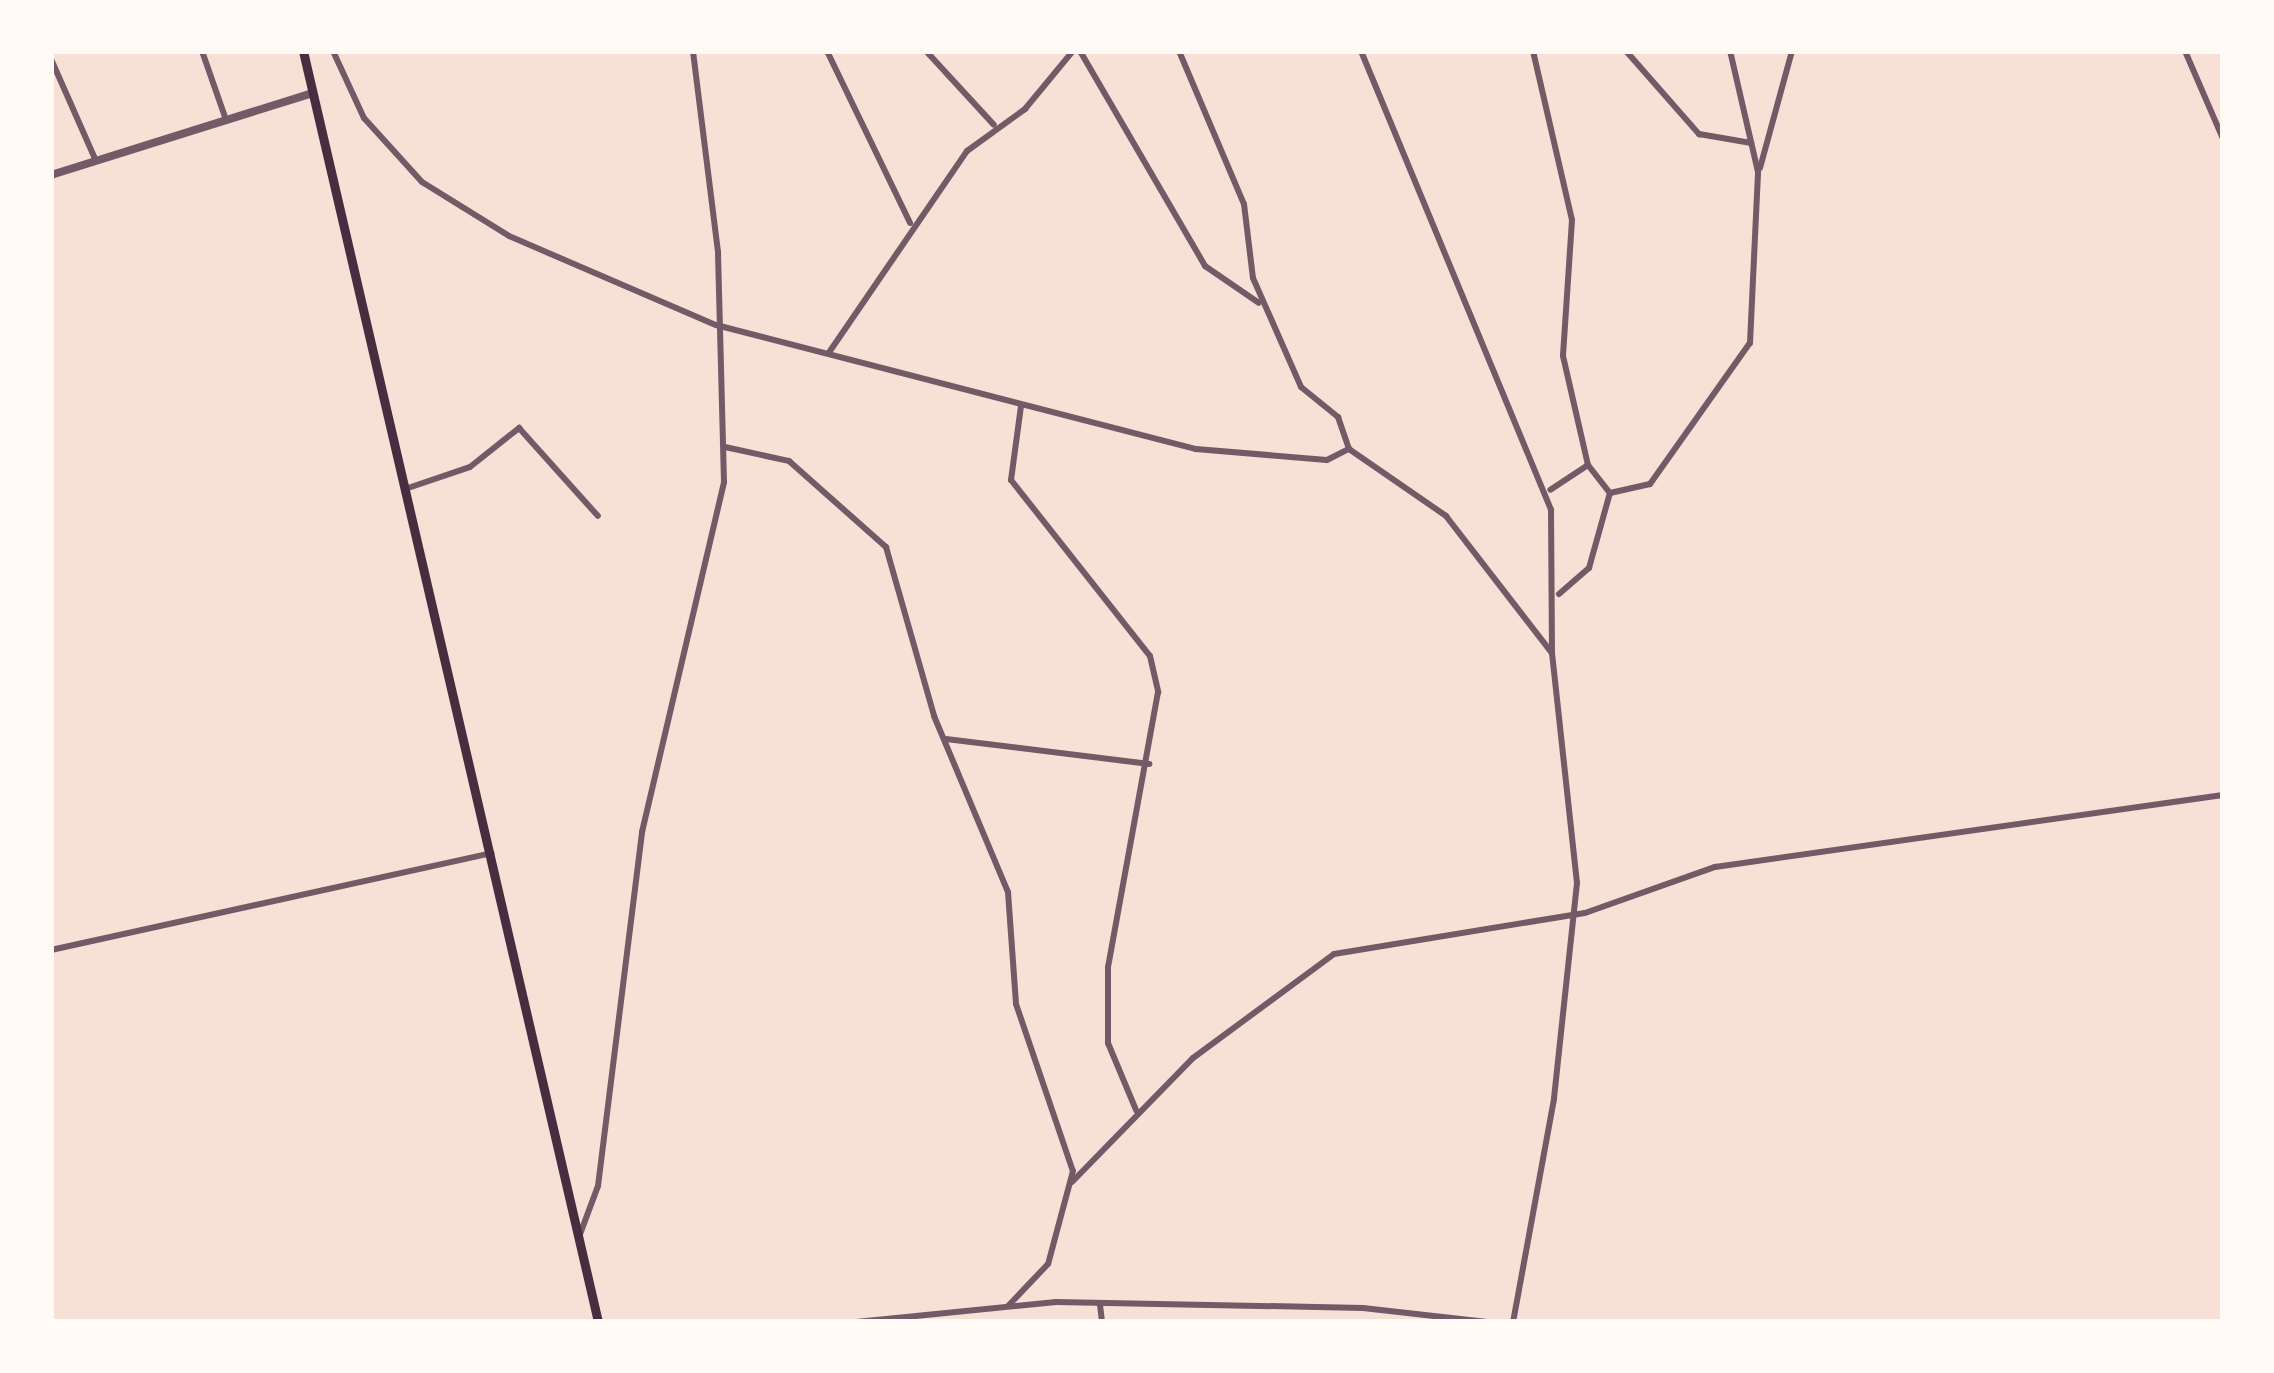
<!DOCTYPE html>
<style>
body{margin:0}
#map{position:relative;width:2274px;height:1373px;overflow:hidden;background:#f7e1d7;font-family:"Public Sans",sans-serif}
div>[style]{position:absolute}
.minor>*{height:6px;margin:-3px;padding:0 3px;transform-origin:3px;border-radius:3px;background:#755966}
.tertiary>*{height:8px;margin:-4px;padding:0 4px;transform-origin:4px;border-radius:4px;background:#755966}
.secondary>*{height:9px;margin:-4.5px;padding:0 4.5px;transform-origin:4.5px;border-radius:4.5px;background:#4a2c40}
span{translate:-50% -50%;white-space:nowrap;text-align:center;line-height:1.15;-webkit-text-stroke:10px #fffaf5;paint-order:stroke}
.frame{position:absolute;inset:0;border:54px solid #fffaf5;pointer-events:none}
</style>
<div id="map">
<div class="minor">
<div style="left:202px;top:51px;width:70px;rotate:70.8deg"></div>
<div style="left:333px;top:51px;width:74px;rotate:65.2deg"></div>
<div style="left:364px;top:118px;width:86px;rotate:47.8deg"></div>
<div style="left:422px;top:182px;width:102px;rotate:31.8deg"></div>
<div style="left:509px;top:236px;width:225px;rotate:23.3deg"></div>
<div style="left:716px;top:325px;width:496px;rotate:14.5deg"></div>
<div style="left:1196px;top:449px;width:131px;rotate:4.8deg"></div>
<div style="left:1327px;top:460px;width:25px;rotate:-27deg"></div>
<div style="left:827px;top:51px;width:191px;rotate:64.2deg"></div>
<div style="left:926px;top:51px;width:100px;rotate:47.4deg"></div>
<div style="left:1080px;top:51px;width:249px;rotate:59.8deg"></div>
<div style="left:1205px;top:266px;width:65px;rotate:34.4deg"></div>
<div style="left:1179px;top:51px;width:166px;rotate:67deg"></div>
<div style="left:1244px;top:204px;width:75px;rotate:83.1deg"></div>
<div style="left:1253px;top:278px;width:119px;rotate:66.2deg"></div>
<div style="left:1301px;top:387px;width:48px;rotate:39deg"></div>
<div style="left:1338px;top:417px;width:34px;rotate:71deg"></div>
<div style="left:1349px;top:449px;width:118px;rotate:34.6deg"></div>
<div style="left:1446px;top:516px;width:173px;rotate:52.3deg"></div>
<div style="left:1361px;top:51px;width:497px;rotate:67.5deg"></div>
<div style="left:1551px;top:510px;width:143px;rotate:89.6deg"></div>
<div style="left:1552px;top:653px;width:231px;rotate:83.8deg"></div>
<div style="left:1577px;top:883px;width:217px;rotate:96.1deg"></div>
<div style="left:1554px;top:1099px;width:227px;rotate:100.4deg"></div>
<div style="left:1533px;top:51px;width:173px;rotate:77deg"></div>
<div style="left:1572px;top:220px;width:136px;rotate:93.8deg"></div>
<div style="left:1563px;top:356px;width:112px;rotate:77.1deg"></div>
<div style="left:1588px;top:465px;width:45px;rotate:146.7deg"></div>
<div style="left:1626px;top:51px;width:111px;rotate:48.7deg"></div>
<div style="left:1699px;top:134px;width:53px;rotate:9.8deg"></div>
<div style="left:2185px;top:51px;width:96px;rotate:66.6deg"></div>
<div style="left:51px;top:59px;width:111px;rotate:66.2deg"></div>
<div style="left:1760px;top:168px;width:121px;rotate:-74.7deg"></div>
<div style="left:830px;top:351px;width:242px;rotate:-55.6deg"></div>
<div style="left:967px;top:151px;width:72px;rotate:-35.9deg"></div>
<div style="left:1025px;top:109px;width:75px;rotate:-50.4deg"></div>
<div style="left:1021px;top:406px;width:75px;rotate:97.7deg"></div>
<div style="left:1011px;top:480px;width:224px;rotate:51.7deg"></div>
<div style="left:1150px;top:656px;width:37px;rotate:77deg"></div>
<div style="left:1158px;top:692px;width:280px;rotate:100.3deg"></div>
<div style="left:1108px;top:968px;width:75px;rotate:90deg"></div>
<div style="left:1108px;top:1043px;width:73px;rotate:67.3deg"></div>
<div style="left:725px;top:447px;width:66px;rotate:12.3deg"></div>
<div style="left:789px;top:461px;width:130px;rotate:41.6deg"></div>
<div style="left:886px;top:547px;width:176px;rotate:74.1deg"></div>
<div style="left:934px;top:716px;width:191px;rotate:67.2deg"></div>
<div style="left:1008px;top:892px;width:112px;rotate:85.9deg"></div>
<div style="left:1016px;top:1004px;width:176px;rotate:71.2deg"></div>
<div style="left:1073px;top:1171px;width:96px;rotate:105deg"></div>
<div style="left:1048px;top:1264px;width:57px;rotate:133.6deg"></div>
<div style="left:1588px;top:465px;width:36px;rotate:52deg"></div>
<div style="left:408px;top:488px;width:65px;rotate:-18.7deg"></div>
<div style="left:470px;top:467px;width:63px;rotate:-38.5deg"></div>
<div style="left:519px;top:428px;width:118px;rotate:48.1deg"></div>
<div style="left:1559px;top:594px;width:40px;rotate:-41deg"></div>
<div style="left:1589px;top:568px;width:78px;rotate:-74.4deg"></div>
<div style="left:1610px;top:493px;width:41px;rotate:-12.7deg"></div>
<div style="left:1650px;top:484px;width:173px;rotate:-54.7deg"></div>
<div style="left:1750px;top:343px;width:171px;rotate:-87.3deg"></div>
<div style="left:1758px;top:172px;width:124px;rotate:-103deg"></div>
<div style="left:946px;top:739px;width:205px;rotate:7deg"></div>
<div style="left:51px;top:950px;width:451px;rotate:-12.4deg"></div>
<div style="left:1072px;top:1182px;width:173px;rotate:-45.7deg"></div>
<div style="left:1193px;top:1058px;width:175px;rotate:-36.4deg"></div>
<div style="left:1334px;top:954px;width:254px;rotate:-9.3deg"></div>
<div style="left:1585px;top:913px;width:138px;rotate:-19.5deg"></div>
<div style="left:1715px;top:867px;width:513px;rotate:-8.07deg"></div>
<div style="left:579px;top:1237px;width:54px;rotate:-69.6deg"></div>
<div style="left:598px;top:1186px;width:357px;rotate:-82.9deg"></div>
<div style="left:642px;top:832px;width:359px;rotate:-76.8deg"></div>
<div style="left:724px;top:482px;width:230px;rotate:-91.5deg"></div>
<div style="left:718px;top:252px;width:203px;rotate:-97.1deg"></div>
<div style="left:1100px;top:1305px;width:17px;rotate:83deg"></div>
<div style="left:856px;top:1322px;width:201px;rotate:-5.7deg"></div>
<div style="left:1056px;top:1302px;width:307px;rotate:1.1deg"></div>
<div style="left:1363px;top:1308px;width:125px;rotate:6.4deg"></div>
</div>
<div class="tertiary">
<div style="left:51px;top:175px;width:274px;rotate:-17.4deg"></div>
</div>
<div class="secondary">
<div style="left:303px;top:51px;width:1305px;rotate:76.93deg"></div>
</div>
<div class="frame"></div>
</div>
